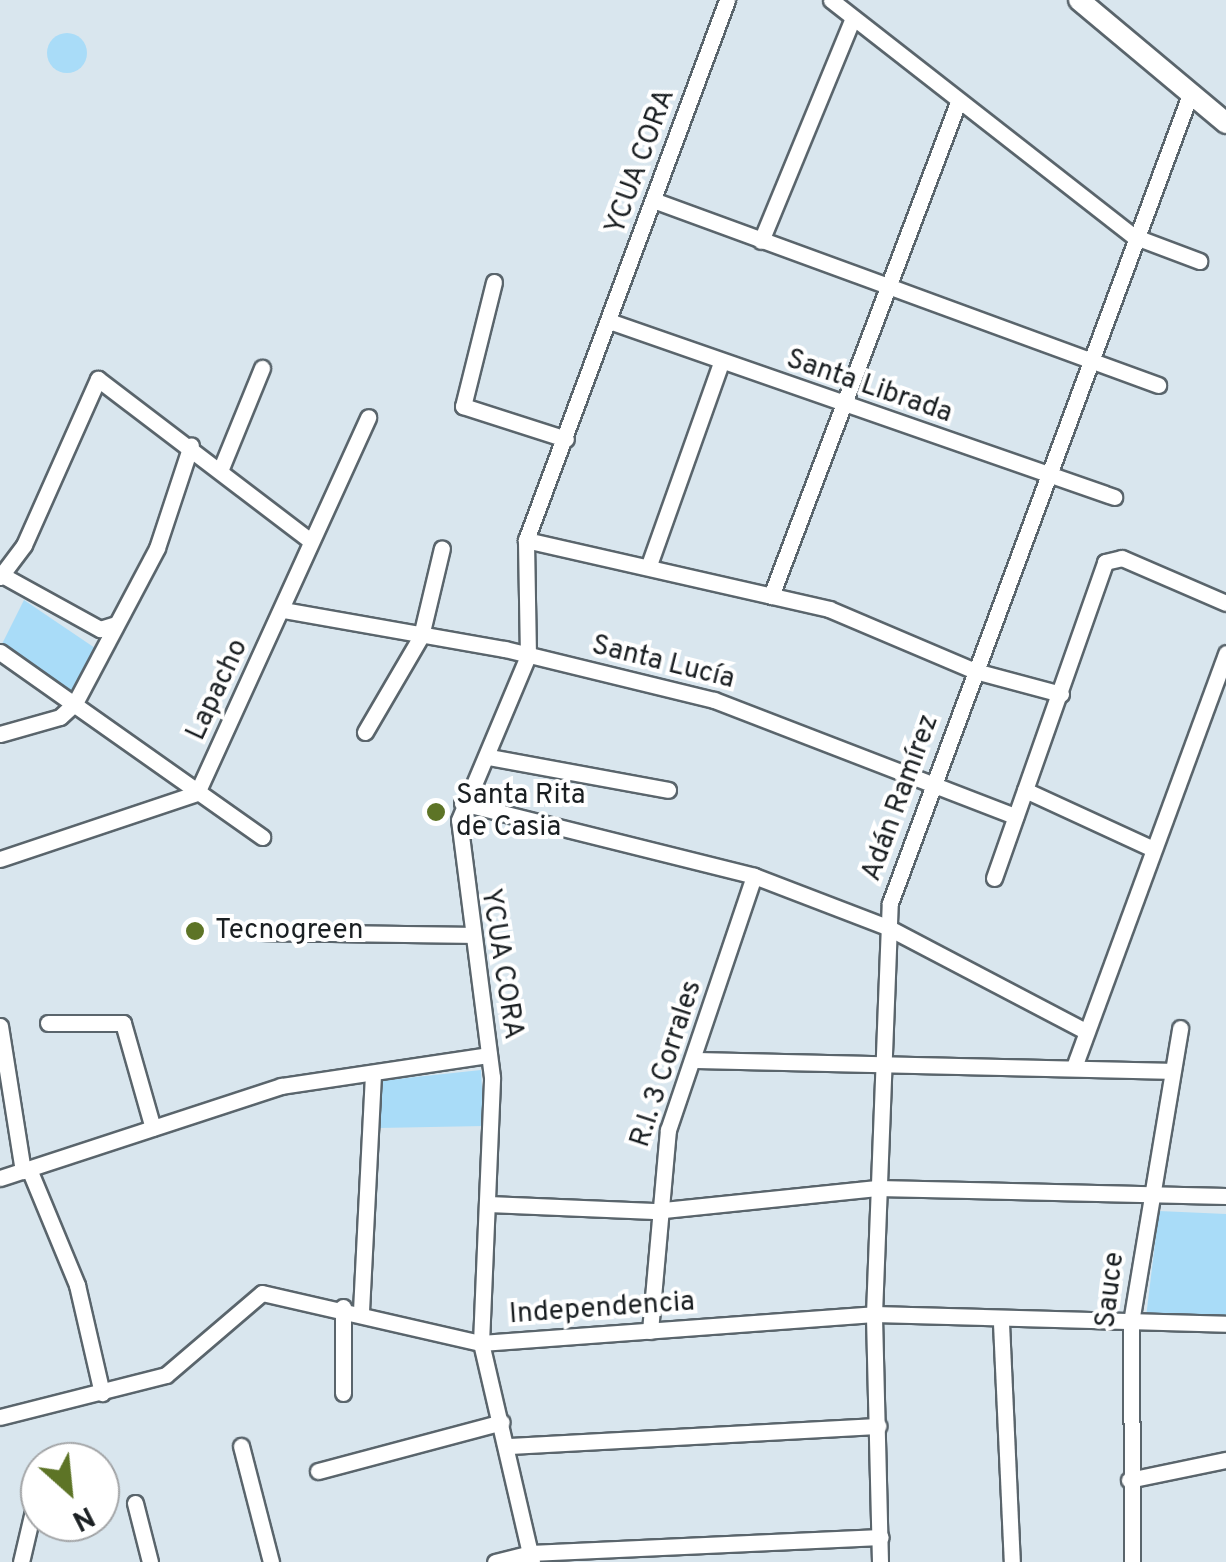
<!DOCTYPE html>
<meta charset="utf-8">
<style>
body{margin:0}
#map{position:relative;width:1226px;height:1562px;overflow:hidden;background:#d9e6ee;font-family:Overpass,sans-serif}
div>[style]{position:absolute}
.green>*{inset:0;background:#a9dcf8}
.round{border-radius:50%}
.roads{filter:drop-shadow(2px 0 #5a656c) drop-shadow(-2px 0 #5a656c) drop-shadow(0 2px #5a656c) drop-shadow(0 -2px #5a656c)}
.minor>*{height:15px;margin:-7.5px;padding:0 7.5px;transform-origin:7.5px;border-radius:7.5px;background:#fff}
.major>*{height:20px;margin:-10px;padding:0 10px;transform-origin:10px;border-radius:10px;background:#fff}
.dots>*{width:28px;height:28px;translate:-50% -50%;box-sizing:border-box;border:5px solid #fff;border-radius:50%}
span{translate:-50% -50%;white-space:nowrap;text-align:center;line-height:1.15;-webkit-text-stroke:8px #fff;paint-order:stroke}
.street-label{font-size:28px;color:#1a1f22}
.poi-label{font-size:28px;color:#1a1f22}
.left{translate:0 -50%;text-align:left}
.north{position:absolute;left:20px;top:1442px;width:100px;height:100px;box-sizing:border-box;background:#fff;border:2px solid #a3a5a7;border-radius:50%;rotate:153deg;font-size:28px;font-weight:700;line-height:40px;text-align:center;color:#1a1f22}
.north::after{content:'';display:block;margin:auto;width:35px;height:45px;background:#5d7426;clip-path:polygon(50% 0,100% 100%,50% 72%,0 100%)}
</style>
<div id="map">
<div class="green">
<div class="round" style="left:47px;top:33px;width:40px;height:40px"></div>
<div style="clip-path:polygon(24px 600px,95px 648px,72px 694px,0 648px)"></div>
<div style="clip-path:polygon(481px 1070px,484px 1126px,378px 1128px,378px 1081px)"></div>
<div style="clip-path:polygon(1159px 1211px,1226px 1214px,1226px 1317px,1146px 1317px)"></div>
</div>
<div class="roads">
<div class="minor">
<div style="left:831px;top:0;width:383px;rotate:38deg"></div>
<div style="left:1133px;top:236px;width:71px;rotate:20.7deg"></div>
<div style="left:653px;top:200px;width:538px;rotate:20.12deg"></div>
<div style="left:761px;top:241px;width:241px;rotate:-67.6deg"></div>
<div style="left:494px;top:282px;width:128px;rotate:104deg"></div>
<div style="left:463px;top:406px;width:108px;rotate:17.8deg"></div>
<div style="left:609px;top:321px;width:535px;rotate:19.21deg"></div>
<div style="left:222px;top:466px;width:106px;rotate:-67.8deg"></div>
<div style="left:526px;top:540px;width:311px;rotate:12.8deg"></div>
<div style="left:829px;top:609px;width:159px;rotate:23deg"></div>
<div style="left:975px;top:671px;width:89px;rotate:15deg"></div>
<div style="left:649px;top:565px;width:214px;rotate:-70.4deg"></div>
<div style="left:2px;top:575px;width:112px;rotate:28.9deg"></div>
<div style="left:100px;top:629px;width:17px;rotate:-17deg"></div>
<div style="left:0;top:577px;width:40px;rotate:-53deg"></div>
<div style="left:24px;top:545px;width:182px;rotate:-66deg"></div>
<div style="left:98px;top:379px;width:265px;rotate:37.3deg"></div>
<div style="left:771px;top:596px;width:525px;rotate:-69.25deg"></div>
<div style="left:283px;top:610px;width:225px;rotate:10deg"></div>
<div style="left:505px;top:649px;width:215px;rotate:13.7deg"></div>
<div style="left:714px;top:700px;width:323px;rotate:21.1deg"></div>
<div style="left:0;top:652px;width:321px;rotate:35.2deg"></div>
<div style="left:365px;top:732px;width:111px;rotate:-59.7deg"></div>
<div style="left:421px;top:636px;width:90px;rotate:-76.6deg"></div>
<div style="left:0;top:734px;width:62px;rotate:-15.8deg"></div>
<div style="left:60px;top:717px;width:21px;rotate:-43deg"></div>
<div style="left:75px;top:703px;width:175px;rotate:-62.1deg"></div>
<div style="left:157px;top:548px;width:108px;rotate:-71.7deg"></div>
<div style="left:489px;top:757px;width:182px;rotate:10.4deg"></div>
<div style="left:1025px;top:790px;width:139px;rotate:24.7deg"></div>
<div style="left:462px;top:803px;width:301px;rotate:14deg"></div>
<div style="left:754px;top:876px;width:142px;rotate:21deg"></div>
<div style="left:887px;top:927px;width:221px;rotate:27.7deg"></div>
<div style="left:0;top:859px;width:208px;rotate:-18.5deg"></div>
<div style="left:197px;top:793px;width:413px;rotate:-65.5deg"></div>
<div style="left:994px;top:878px;width:335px;rotate:-70.6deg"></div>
<div style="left:1105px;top:562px;width:17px;rotate:-13deg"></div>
<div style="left:1122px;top:558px;width:113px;rotate:23.4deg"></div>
<div style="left:265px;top:932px;width:206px;rotate:0.8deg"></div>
<div style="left:48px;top:1023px;width:75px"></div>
<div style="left:123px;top:1023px;width:109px;rotate:74.1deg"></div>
<div style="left:0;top:1026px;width:147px;rotate:81deg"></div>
<div style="left:693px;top:1060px;width:476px;rotate:1.3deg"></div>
<div style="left:1074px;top:1067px;width:441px;rotate:-69.8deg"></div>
<div style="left:29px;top:1169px;width:126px;rotate:67.5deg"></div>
<div style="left:77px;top:1285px;width:111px;rotate:77deg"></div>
<div style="left:0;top:1178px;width:296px;rotate:-18.1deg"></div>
<div style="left:281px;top:1086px;width:210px;rotate:-8.5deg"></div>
<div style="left:488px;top:1204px;width:166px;rotate:2.4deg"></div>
<div style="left:654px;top:1211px;width:224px;rotate:-5.9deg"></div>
<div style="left:877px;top:1188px;width:349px;rotate:1.3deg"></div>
<div style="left:361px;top:1311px;width:233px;rotate:-87.1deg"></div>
<div style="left:1001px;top:1323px;width:239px;rotate:87.4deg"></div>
<div style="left:650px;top:1331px;width:202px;rotate:-84.9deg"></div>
<div style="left:668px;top:1130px;width:268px;rotate:-71.3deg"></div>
<div style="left:343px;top:1393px;width:86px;rotate:-90deg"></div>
<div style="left:0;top:1417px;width:171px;rotate:-14.2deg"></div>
<div style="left:166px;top:1375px;width:126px;rotate:-40.5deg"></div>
<div style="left:262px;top:1293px;width:225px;rotate:12.9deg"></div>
<div style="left:481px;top:1343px;width:394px;rotate:-4.2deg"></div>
<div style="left:874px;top:1314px;width:352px;rotate:1.6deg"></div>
<div style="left:241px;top:1446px;width:120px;rotate:75.5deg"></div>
<div style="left:508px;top:1446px;width:371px;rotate:-3.1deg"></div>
<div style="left:318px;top:1471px;width:190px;rotate:-14.9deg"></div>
<div style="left:1129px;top:1480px;width:99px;rotate:-11.7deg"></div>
<div style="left:135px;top:1503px;width:61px;rotate:75.7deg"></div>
<div style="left:21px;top:1562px;width:52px;rotate:-76.8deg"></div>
<div style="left:495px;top:1562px;width:36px;rotate:-14deg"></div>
<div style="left:530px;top:1553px;width:351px;rotate:-2.6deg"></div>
<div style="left:532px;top:1562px;width:225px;rotate:-103.1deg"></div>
<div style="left:481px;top:1343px;width:266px;rotate:-87.6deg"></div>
<div style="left:492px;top:1077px;width:259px;rotate:-97.3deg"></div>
<div style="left:459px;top:820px;width:178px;rotate:-67.2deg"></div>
<div style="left:528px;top:656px;width:116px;rotate:-91deg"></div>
<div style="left:526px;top:540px;width:576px;rotate:-69.58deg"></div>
<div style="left:880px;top:1562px;width:248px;rotate:-91.4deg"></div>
<div style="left:874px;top:1314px;width:411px;rotate:-87.8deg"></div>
<div style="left:890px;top:903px;width:865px;rotate:-69.64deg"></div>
<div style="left:1132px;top:1562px;width:240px;rotate:-90.2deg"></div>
<div style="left:1131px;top:1322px;width:298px;rotate:-80.5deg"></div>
</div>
<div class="major">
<div style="left:1079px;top:0;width:192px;rotate:39.9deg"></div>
</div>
</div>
<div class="dots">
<div style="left:436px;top:812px;background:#5d7426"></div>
<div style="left:195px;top:931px;background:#5d7426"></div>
</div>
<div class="street-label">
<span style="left:641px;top:162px;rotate:-70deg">YCUA CORA</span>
<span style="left:869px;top:387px;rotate:19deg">Santa Librada</span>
<span style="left:663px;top:663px;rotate:14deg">Santa Lucía</span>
<span style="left:218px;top:690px;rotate:-65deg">Lapacho</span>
<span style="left:901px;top:798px;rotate:-70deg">Adán Ramírez</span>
<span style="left:501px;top:964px;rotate:81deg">YCUA CORA</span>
<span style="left:667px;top:1064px;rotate:-72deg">R.I. 3 Corrales</span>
<span style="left:1111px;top:1290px;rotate:-83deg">Sauce</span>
<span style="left:602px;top:1309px;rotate:-4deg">Independencia</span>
</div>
<div class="poi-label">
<span class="left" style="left:456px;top:812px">Santa Rita<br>de Casia</span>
<span class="left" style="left:215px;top:931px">Tecnogreen</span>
</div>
<div class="north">N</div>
</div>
